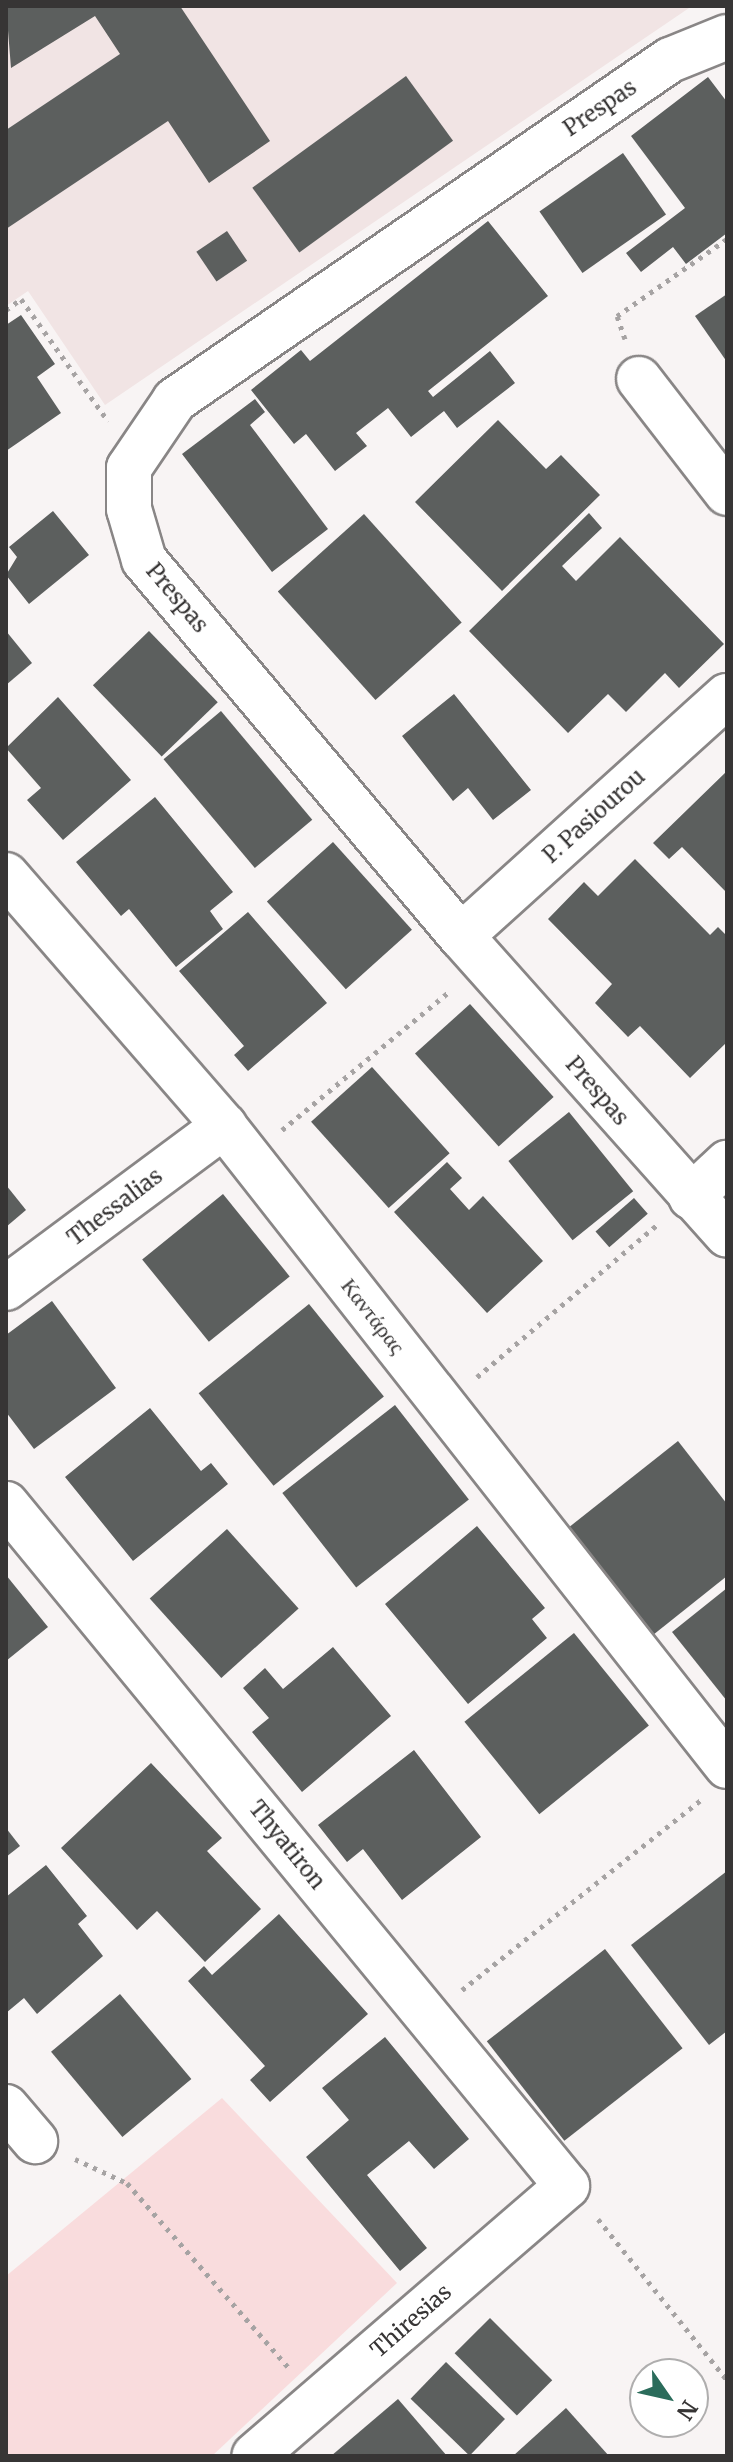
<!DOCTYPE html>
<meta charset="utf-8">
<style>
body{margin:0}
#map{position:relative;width:733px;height:2462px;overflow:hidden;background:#f8f4f4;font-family:Merriweather,serif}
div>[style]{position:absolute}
.built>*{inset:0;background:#f1e4e4}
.green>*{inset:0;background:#f9dcdd}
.building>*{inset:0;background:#5c5f5e;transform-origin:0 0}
.path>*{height:5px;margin-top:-2.5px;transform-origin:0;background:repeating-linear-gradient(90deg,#a6a3a3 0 4px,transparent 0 10px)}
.roads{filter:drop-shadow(2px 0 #898686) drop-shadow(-2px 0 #898686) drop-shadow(0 2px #898686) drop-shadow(0 -2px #898686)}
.minor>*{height:44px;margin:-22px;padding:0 22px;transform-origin:22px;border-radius:22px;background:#fff}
span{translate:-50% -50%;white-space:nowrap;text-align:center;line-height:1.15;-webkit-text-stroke:8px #fff;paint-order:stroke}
.street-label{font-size:22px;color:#373535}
.frame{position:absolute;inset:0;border:8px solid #373535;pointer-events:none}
.north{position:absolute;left:629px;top:2358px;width:80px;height:80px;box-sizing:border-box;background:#fff;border:2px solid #afaeae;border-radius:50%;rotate:124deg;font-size:22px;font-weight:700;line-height:32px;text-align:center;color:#373535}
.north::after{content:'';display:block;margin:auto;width:28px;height:36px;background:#2b6c5b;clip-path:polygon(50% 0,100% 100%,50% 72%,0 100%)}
</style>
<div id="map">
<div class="built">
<div style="clip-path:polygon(6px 6px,692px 6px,105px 405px,28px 291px,6px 306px)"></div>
</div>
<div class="green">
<div style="clip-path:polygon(222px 2098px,397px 2283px,212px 2456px,6px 2456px,6px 2276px)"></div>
</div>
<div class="building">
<div style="clip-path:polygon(6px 6px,180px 6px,270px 141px,209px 183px,168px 121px,6px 229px,6px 130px,120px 54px,95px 16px,11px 68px)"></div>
<div style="left:406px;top:76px;width:80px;height:190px;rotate:54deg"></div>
<div style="clip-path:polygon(708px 77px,727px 102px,727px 233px,686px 264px,673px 247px,641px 272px,626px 253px,685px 208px,631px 136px)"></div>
<div style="left:623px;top:153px;width:75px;height:102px;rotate:55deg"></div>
<div style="clip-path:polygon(488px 221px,548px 296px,428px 391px,433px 397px,490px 351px,515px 383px,457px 428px,444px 411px,411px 437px,388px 408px,356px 433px,367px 446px,335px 471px,306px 434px,294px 444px,251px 390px,301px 350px,310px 361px)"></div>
<div style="left:227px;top:231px;width:36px;height:37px;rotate:56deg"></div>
<div style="clip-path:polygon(727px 294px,727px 362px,695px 316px)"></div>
<div style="clip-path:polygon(21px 315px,55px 364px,37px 377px,61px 413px,6px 451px,6px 325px)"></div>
<div style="clip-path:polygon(255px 399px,265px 412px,250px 425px,328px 529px,272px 572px,182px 454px)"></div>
<div style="clip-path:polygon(498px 420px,546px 469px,561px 455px,600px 495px,502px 591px,415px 502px)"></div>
<div style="clip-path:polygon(53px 511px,89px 555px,29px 604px,6px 575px,17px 557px,9px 547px)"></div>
<div style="clip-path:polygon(589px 513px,602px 528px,562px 566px,576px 581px,620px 537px,724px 644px,679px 688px,665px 673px,626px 712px,608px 694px,568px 733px,469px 631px)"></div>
<div style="left:364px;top:514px;width:146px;height:116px;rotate:48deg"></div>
<div style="clip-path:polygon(6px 631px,32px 663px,6px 685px)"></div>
<div style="left:149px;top:631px;width:99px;height:78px;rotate:46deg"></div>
<div style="clip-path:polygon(454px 694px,531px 790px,493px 820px,468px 788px,453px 801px,402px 736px)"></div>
<div style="clip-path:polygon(58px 697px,131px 780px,63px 840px,27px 800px,41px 788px,6px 748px)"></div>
<div style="left:221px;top:711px;width:142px;height:75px;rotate:50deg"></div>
<div style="clip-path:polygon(727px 771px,727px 893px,682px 847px,669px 859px,653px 843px)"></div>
<div style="clip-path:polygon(155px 797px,233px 892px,210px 911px,223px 929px,176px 967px,129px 909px,121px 916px,76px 862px)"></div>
<div style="left:333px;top:842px;width:118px;height:89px;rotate:48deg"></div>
<div style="clip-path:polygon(635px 859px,710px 935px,718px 927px,727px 936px,727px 1042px,690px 1078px,640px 1026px,628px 1037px,595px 1003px,612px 984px,548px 919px,584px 882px,598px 896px)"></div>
<div style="clip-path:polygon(248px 912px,327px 1003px,248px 1071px,234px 1055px,244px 1046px,179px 971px)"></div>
<div style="left:470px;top:1004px;width:125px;height:74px;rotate:48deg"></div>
<div style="left:372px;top:1067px;width:116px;height:82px;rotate:48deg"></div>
<div style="left:569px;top:1112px;width:102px;height:78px;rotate:51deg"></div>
<div style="clip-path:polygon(447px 1162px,462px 1178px,450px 1189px,469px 1210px,483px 1196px,543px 1261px,487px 1313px,394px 1212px)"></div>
<div style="clip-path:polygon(6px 1185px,26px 1210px,6px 1227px)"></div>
<div style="left:223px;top:1194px;width:106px;height:104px;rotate:51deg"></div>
<div style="left:634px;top:1198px;width:21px;height:51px;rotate:49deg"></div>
<div style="clip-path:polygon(52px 1301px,116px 1388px,34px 1449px,6px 1412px,6px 1335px)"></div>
<div style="left:309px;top:1304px;width:119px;height:142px;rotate:51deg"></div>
<div style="left:395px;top:1405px;width:120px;height:143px;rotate:52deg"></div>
<div style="clip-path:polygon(150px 1408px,201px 1471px,211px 1463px,228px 1484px,133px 1561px,65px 1477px)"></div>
<div style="clip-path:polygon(678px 1441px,727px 1504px,727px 1576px,653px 1635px,568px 1528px)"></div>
<div style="clip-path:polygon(477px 1526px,545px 1608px,532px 1619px,547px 1638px,468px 1704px,385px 1604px)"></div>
<div style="left:227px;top:1529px;width:107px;height:104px;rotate:48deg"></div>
<div style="clip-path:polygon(6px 1575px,48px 1627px,6px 1661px)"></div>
<div style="clip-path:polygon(727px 1588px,727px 1701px,672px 1632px)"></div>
<div style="left:574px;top:1633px;width:119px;height:141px;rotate:51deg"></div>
<div style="clip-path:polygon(333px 1647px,391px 1716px,302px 1792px,252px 1732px,269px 1718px,243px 1688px,265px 1668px,283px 1689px)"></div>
<div style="clip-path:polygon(414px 1750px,481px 1837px,402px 1900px,363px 1849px,347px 1862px,318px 1825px)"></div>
<div style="clip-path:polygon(151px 1763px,222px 1838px,207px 1851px,261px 1909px,205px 1962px,157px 1911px,137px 1930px,61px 1848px)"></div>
<div style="clip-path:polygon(6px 1828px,20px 1846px,6px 1857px)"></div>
<div style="clip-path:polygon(46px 1865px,87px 1916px,78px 1924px,103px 1956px,37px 2014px,24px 1998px,6px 2013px,6px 1897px)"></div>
<div style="clip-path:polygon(727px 1871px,727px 2031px,709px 2045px,631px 1945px)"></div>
<div style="clip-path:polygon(279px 1914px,368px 2014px,270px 2102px,250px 2080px,265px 2066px,188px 1981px,204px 1966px,212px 1975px)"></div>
<div style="left:605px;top:1949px;width:126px;height:150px;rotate:52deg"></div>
<div style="left:120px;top:1994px;width:111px;height:90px;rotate:50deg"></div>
<div style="clip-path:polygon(385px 2037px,469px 2139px,434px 2169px,409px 2141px,367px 2175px,427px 2248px,400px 2271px,306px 2157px,349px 2120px,322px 2088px)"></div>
<div style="left:490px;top:2318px;width:88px;height:50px;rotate:45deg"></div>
<div style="left:446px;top:2362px;width:82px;height:51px;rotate:44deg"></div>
<div style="clip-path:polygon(398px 2399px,447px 2456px,331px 2456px)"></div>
<div style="clip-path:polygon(566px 2408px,609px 2456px,513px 2456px)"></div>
</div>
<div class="path">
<div style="left:6px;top:310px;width:19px;rotate:-36deg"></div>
<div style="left:21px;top:299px;width:150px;rotate:54.5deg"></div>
<div style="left:625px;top:339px;width:24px;rotate:-109deg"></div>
<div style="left:617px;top:316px;width:134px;rotate:-35deg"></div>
<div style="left:282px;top:1130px;width:218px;rotate:-39.6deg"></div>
<div style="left:477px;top:1377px;width:238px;rotate:-40.2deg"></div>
<div style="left:462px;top:1990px;width:305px;rotate:-38.5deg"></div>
<div style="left:75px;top:2159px;width:57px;rotate:24.8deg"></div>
<div style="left:127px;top:2183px;width:244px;rotate:48.8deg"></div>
<div style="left:598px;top:2219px;width:206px;rotate:51.3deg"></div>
</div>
<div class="roads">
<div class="minor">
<div style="left:727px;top:37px;width:61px;rotate:158deg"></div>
<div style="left:670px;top:60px;width:601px;rotate:145.52deg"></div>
<div style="left:175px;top:400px;width:82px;rotate:124.1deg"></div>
<div style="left:129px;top:468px;width:41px;rotate:90deg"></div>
<div style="left:129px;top:509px;width:53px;rotate:73.6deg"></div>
<div style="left:144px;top:560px;width:492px;rotate:49.9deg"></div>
<div style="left:461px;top:936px;width:400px;rotate:48.3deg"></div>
<div style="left:639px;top:379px;width:144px;rotate:52.3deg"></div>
<div style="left:6px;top:875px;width:332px;rotate:49deg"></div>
<div style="left:224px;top:1126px;width:814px;rotate:51.83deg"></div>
<div style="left:461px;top:936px;width:358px;rotate:-42.1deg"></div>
<div style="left:691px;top:1197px;width:50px;rotate:-43.4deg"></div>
<div style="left:6px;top:1288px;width:272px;rotate:-36.6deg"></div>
<div style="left:6px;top:1504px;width:883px;rotate:50.56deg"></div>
<div style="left:567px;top:2186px;width:413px;rotate:139.2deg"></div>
<div style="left:6px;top:2107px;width:45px;rotate:49.5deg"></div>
</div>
</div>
<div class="street-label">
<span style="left:600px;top:108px;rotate:-34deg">Prespas</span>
<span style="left:177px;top:598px;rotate:50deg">Prespas</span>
<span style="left:594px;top:816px;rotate:-42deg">P. Pasiourou</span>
<span style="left:597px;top:1091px;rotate:49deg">Prespas</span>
<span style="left:115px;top:1207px;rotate:-37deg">Thessalias</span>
<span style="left:373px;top:1316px;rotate:52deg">Καντάρας</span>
<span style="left:287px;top:1845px;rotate:51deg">Thyatiron</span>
<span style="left:411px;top:2321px;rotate:-41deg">Thiresias</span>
</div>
<div class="frame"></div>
<div class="north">N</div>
</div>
